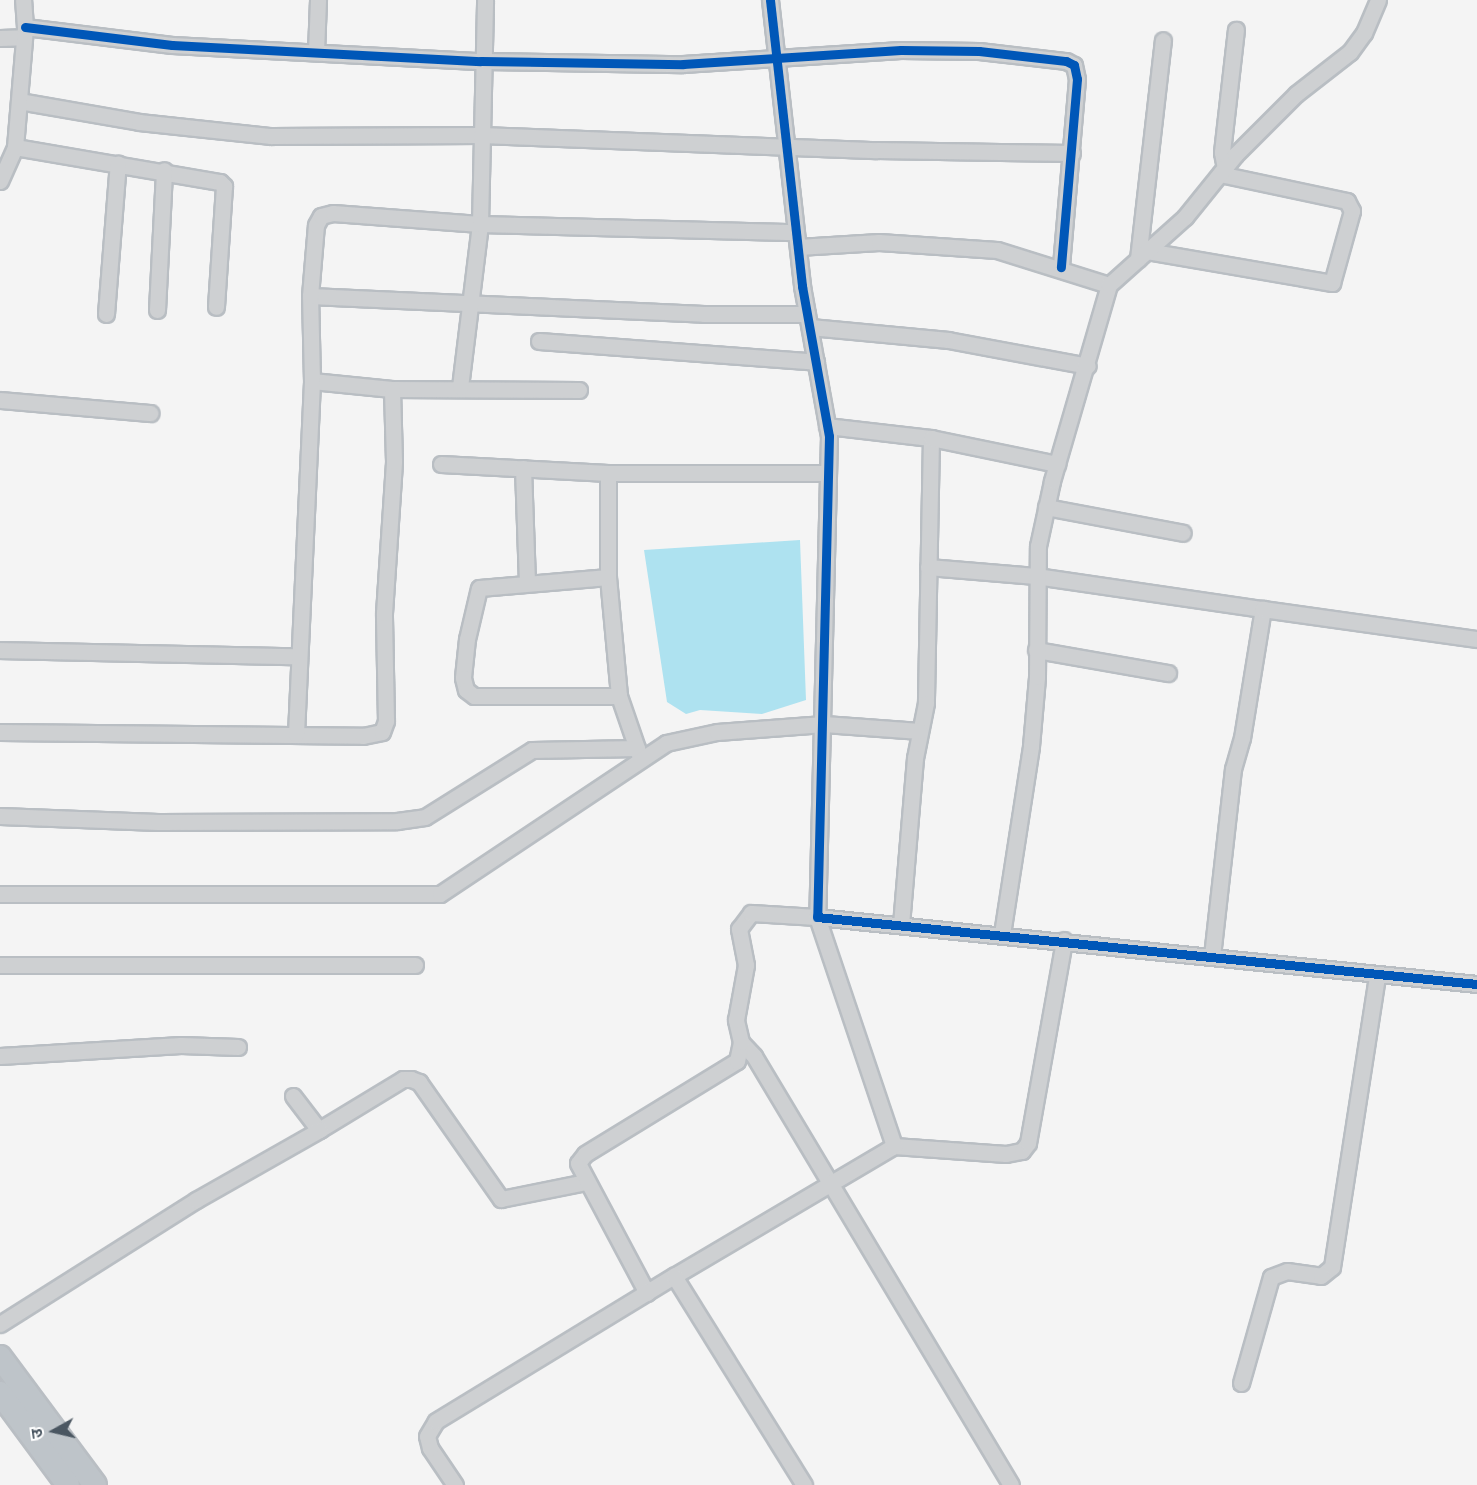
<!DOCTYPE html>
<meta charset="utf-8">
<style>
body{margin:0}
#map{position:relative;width:1477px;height:1485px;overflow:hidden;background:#f4f4f4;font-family:"Archivo Narrow","Noto Sans Devanagari",sans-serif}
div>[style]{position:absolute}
.water>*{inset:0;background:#aee2f0}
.roads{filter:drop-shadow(2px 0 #b9bec3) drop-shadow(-2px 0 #b9bec3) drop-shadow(0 2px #b9bec3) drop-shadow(0 -2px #b9bec3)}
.minor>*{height:15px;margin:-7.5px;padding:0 7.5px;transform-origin:7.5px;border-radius:7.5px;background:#ced0d2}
.highway>*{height:22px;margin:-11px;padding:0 11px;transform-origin:11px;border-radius:11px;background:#bec4c9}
.cycleway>*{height:9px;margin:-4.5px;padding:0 4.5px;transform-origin:4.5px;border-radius:4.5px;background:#0057b8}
span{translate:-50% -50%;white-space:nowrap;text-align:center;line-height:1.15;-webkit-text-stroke:6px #fff;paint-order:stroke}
.north{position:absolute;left:24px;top:1401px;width:60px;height:60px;-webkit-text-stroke:4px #fff;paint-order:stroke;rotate:262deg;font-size:16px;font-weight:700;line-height:24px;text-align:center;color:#4a5661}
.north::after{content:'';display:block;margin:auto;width:21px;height:27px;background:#4a5661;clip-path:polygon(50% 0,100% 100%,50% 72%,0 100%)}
</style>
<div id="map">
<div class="water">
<div style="clip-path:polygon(800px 540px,806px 700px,762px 714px,700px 710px,686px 714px,667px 702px,644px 550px)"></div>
</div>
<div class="roads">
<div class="minor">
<div style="left:770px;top:0;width:288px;rotate:83.6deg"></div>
<div style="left:802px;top:286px;width:152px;rotate:79.8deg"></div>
<div style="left:829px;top:436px;width:481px;rotate:91.4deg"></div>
<div style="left:817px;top:917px;width:663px;rotate:5.8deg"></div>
<div style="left:25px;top:27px;width:148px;rotate:7deg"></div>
<div style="left:172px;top:45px;width:309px;rotate:3deg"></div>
<div style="left:481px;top:61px;width:202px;rotate:0.9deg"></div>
<div style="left:683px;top:64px;width:218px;rotate:-3.7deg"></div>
<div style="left:901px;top:50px;width:78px;rotate:0.7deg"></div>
<div style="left:979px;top:51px;width:88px;rotate:6.6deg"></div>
<div style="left:1066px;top:61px;width:9px;rotate:27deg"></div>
<div style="left:1074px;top:65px;width:14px;rotate:78deg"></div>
<div style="left:1077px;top:79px;width:189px;rotate:94.9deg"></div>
<div style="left:0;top:38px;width:24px;rotate:-2deg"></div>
<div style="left:316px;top:52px;width:52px;rotate:-87.8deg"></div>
<div style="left:19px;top:101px;width:122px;rotate:9.9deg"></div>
<div style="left:139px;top:122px;width:133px;rotate:6.1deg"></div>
<div style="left:271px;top:136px;width:210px;rotate:-0.3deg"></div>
<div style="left:481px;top:135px;width:396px;rotate:2.2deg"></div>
<div style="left:877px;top:150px;width:195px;rotate:0.9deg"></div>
<div style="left:15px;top:147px;width:208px;rotate:9.7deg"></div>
<div style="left:220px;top:182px;width:6px;rotate:45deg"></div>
<div style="left:224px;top:186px;width:121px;rotate:93.8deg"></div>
<div style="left:1225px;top:168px;width:16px;rotate:-101deg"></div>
<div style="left:1222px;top:152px;width:123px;rotate:-83.5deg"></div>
<div style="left:0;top:181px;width:37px;rotate:-66deg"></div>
<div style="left:15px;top:147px;width:120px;rotate:-85.2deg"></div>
<div style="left:25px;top:27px;width:27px;rotate:-94deg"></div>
<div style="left:798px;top:247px;width:81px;rotate:-3.5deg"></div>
<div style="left:879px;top:242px;width:118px;rotate:3.9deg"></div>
<div style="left:997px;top:250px;width:117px;rotate:17.4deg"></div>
<div style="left:1147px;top:251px;width:188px;rotate:9.8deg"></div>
<div style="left:1332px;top:283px;width:75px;rotate:-74.5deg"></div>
<div style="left:1352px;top:211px;width:11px;rotate:-117deg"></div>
<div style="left:1347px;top:201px;width:130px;rotate:-168deg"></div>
<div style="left:1138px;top:259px;width:220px;rotate:-83.5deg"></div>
<div style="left:310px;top:296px;width:394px;rotate:2.6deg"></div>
<div style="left:704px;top:314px;width:103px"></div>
<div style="left:157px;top:310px;width:140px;rotate:-87.1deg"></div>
<div style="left:106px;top:314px;width:151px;rotate:-85.5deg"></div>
<div style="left:810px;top:327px;width:139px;rotate:5.4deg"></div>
<div style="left:948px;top:340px;width:142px;rotate:10.5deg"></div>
<div style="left:539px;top:341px;width:278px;rotate:4.3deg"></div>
<div style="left:312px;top:381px;width:80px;rotate:5.7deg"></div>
<div style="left:392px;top:389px;width:187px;rotate:0.3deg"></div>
<div style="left:460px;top:387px;width:164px;rotate:-83deg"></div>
<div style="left:480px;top:224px;width:224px;rotate:-88.7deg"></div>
<div style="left:0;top:400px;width:151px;rotate:5deg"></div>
<div style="left:827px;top:426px;width:105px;rotate:6.6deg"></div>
<div style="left:931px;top:438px;width:265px;rotate:91.1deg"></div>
<div style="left:926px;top:703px;width:56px;rotate:101.3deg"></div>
<div style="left:915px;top:758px;width:166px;rotate:94.8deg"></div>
<div style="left:931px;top:438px;width:129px;rotate:11.7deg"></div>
<div style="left:441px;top:464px;width:167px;rotate:3.1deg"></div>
<div style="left:608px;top:473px;width:219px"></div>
<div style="left:523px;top:468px;width:115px;rotate:88deg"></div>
<div style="left:608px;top:473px;width:104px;rotate:90deg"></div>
<div style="left:608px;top:577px;width:120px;rotate:84.7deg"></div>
<div style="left:619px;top:696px;width:65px;rotate:71deg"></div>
<div style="left:1046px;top:507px;width:139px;rotate:10.7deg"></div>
<div style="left:928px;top:567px;width:108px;rotate:4.8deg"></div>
<div style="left:1036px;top:576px;width:229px;rotate:8.3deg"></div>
<div style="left:608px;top:577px;width:129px;rotate:175.1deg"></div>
<div style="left:479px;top:588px;width:52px;rotate:103.2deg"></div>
<div style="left:467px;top:639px;width:39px;rotate:96deg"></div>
<div style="left:463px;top:678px;width:12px;rotate:76deg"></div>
<div style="left:466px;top:690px;width:10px;rotate:37deg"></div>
<div style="left:474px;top:696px;width:145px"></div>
<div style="left:0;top:650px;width:297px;rotate:1.2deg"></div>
<div style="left:1036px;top:650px;width:134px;rotate:9.9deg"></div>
<div style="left:0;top:732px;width:363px;rotate:0.6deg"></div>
<div style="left:363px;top:736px;width:19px;rotate:-12deg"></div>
<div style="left:382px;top:732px;width:12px;rotate:-70deg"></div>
<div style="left:386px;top:721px;width:108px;rotate:-91.1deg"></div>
<div style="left:384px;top:613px;width:152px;rotate:-86.2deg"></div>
<div style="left:394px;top:461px;width:72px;rotate:-91.6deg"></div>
<div style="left:296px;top:734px;width:353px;rotate:-87.4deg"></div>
<div style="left:312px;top:381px;width:85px;rotate:-91.3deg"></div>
<div style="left:310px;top:296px;width:71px;rotate:-85.2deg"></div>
<div style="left:316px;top:225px;width:10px;rotate:-61deg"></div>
<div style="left:321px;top:216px;width:12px;rotate:-14deg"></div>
<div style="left:333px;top:213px;width:147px;rotate:4.3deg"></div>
<div style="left:480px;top:224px;width:316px;rotate:1.5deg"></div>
<div style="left:0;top:816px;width:158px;rotate:2.2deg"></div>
<div style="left:158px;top:822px;width:239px;rotate:-0.2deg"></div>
<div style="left:397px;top:821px;width:28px;rotate:-8deg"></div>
<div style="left:425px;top:817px;width:126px;rotate:-32.1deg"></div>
<div style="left:532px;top:750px;width:105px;rotate:-1.1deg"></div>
<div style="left:0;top:894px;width:440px"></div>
<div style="left:440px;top:894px;width:272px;rotate:-33.7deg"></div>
<div style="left:666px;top:743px;width:52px;rotate:-12.2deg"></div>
<div style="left:717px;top:732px;width:107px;rotate:-4.3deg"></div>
<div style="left:824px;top:724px;width:96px;rotate:4.2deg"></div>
<div style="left:1002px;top:934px;width:190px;rotate:-81.2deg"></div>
<div style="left:1031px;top:746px;width:69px;rotate:-85deg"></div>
<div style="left:1037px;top:677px;width:131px;rotate:-89.6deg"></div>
<div style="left:1038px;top:546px;width:66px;rotate:-77.8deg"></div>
<div style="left:1052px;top:481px;width:204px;rotate:-73.8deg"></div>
<div style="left:1109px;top:285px;width:102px;rotate:-41.8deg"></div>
<div style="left:1185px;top:217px;width:80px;rotate:-51.1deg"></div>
<div style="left:1235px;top:155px;width:86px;rotate:-45deg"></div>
<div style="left:1296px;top:94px;width:68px;rotate:-37.9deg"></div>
<div style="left:1350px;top:52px;width:24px;rotate:-54deg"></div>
<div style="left:1364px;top:33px;width:36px;rotate:-67deg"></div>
<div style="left:1212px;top:956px;width:188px;rotate:-83.6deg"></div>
<div style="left:1233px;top:769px;width:32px;rotate:-74deg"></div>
<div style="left:1242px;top:738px;width:131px;rotate:-80.8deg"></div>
<div style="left:1263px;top:609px;width:216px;rotate:8deg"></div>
<div style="left:0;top:965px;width:415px"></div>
<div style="left:741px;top:1042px;width:19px;rotate:47deg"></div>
<div style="left:754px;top:1056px;width:500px;rotate:59.08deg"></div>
<div style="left:0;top:1056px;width:181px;rotate:-3.5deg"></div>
<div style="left:181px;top:1045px;width:57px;rotate:2deg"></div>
<div style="left:293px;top:1096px;width:43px;rotate:52.6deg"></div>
<div style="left:319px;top:1130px;width:98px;rotate:-31.3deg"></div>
<div style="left:403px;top:1079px;width:8px"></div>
<div style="left:411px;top:1079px;width:9px;rotate:21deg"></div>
<div style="left:419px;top:1082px;width:143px;rotate:55deg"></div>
<div style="left:501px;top:1199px;width:87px;rotate:-11.3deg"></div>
<div style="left:674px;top:1276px;width:256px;rotate:-30.6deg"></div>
<div style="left:894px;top:1146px;width:112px;rotate:4.1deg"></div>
<div style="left:1006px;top:1154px;width:16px;rotate:-11deg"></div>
<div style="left:1022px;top:1151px;width:10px;rotate:-53deg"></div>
<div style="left:1028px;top:1143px;width:206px;rotate:-79.9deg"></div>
<div style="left:647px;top:1293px;width:147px;rotate:-118deg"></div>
<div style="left:578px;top:1163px;width:11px;rotate:-52deg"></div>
<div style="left:585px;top:1154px;width:178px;rotate:-31.5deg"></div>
<div style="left:737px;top:1061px;width:19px;rotate:-78deg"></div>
<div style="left:741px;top:1042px;width:23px;rotate:-103deg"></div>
<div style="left:736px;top:1020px;width:56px;rotate:-79.7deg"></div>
<div style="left:746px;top:965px;width:37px;rotate:-101deg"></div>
<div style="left:739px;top:929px;width:20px;rotate:-53deg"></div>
<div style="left:751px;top:913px;width:66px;rotate:3.5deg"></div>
<div style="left:817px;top:917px;width:242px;rotate:71.4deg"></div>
<div style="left:0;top:1324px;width:232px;rotate:-32.3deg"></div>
<div style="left:196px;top:1200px;width:142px;rotate:-29.6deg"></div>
<div style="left:1241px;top:1383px;width:110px;rotate:-74.2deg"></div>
<div style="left:1271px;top:1277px;width:17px;rotate:-21deg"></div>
<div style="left:1287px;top:1271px;width:34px;rotate:8deg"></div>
<div style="left:1321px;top:1276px;width:14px;rotate:-39deg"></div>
<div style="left:1332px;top:1267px;width:294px;rotate:-81.2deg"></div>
<div style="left:455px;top:1485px;width:45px;rotate:-124deg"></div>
<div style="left:430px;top:1448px;width:12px;rotate:-104deg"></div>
<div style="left:427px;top:1436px;width:17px;rotate:-59deg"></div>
<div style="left:436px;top:1421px;width:279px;rotate:-31.4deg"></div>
<div style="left:674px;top:1276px;width:246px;rotate:58.1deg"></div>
</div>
<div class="highway">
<div style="left:0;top:1357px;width:159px;rotate:53.4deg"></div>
<div style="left:0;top:1393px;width:114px;rotate:53.5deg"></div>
</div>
</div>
<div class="cycleway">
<div style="left:770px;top:0;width:288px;rotate:83.6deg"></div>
<div style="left:802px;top:286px;width:152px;rotate:79.8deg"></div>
<div style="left:829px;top:436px;width:481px;rotate:91.4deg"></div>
<div style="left:817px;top:917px;width:663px;rotate:5.8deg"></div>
<div style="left:25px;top:27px;width:148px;rotate:7deg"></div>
<div style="left:172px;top:45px;width:309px;rotate:3deg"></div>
<div style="left:481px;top:61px;width:202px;rotate:0.9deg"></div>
<div style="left:683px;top:64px;width:218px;rotate:-3.7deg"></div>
<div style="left:901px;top:50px;width:78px;rotate:0.7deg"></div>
<div style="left:979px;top:51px;width:88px;rotate:6.6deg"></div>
<div style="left:1066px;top:61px;width:9px;rotate:27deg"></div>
<div style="left:1074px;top:65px;width:14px;rotate:78deg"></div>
<div style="left:1077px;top:79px;width:189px;rotate:94.9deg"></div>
</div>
<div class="north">उ</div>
</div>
